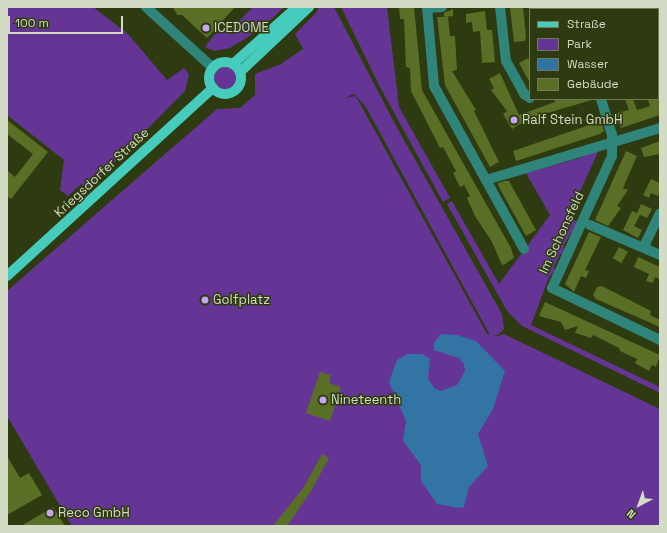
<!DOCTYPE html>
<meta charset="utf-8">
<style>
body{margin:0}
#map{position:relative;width:667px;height:533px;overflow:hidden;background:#2e3a10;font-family:"Space Grotesk",sans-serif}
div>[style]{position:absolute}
.green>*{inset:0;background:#653595}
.round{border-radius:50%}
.water>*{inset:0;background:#3275a5}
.building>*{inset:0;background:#5a6f26;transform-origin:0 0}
.minor>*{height:10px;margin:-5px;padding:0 5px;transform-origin:5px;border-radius:5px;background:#2f857a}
.major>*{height:10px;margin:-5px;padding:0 5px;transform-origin:5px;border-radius:5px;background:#46ccbc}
.major>.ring{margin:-5px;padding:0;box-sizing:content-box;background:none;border:10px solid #46ccbc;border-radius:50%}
.dots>*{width:11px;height:11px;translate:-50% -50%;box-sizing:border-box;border:2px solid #2e3a10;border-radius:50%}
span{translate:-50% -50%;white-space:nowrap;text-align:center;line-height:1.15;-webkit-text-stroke:3px #2e3a10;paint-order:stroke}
.poi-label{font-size:13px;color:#d3dbc4}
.left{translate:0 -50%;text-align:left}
.street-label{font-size:13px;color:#d3dbc4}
.frame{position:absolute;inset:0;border:8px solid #d3dbc4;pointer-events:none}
.legend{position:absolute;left:529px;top:8px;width:130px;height:92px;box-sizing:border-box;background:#2e3a10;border:1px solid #707a58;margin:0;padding:5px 7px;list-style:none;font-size:12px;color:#d3dbc4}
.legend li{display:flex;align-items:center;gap:8px;height:20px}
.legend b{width:20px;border:1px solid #707a58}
.north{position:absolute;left:619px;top:485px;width:40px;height:40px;-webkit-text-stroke:3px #2e3a10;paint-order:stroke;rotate:221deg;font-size:11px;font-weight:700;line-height:16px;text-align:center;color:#d3dbc4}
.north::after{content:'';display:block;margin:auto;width:14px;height:18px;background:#d3dbc4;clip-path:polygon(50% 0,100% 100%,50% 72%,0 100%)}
.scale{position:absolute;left:8px;top:16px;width:115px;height:18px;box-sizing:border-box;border:2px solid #d3dbc4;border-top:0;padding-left:5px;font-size:12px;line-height:14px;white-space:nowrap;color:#d3dbc4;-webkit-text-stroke:3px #2e3a10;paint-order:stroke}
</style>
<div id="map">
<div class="green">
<div style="clip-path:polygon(7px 7px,93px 7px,128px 34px,167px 80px,184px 68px,189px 74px,185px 91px,87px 190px,81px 184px,68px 196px,60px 190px,64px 160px,7px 115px)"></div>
<div style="clip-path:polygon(253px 7px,284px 7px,261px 29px,230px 48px,214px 51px,205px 47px,214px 35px,239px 21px)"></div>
<div style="clip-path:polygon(319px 7px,334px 7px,395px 124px,502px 314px,504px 329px,498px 335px,490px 335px,366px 107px,354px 94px,344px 98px,355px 96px,358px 100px,487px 334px,498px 336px,504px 334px,660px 409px,660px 526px,72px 526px,7px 416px,7px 291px,217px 109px,240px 108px,255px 95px,255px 74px,281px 64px,303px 49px,295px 34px,316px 13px)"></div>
<div style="clip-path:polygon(341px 7px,387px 7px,399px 107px,450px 198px,443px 202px,380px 87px)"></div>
<div class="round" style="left:214px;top:67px;width:22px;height:22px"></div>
<div style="clip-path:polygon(601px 146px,568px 217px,578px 222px,564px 245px,563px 254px,560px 254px,554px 267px,555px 271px,549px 277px,531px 325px,660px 387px,660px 393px,522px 326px,507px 311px,447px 204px,452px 201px,499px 284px,550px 215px,526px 173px,583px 157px,582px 152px)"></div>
</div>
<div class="water">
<div style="clip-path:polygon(441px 334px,457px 335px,476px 341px,505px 371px,493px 409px,478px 434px,488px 466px,469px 487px,464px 507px,459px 508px,437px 504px,421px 481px,421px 465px,403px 441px,406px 421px,389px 382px,397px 360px,408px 354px,422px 354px,430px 359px,428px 379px,434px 388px,441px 391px,457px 385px,465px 371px,464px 364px,459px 358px,434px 350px,434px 343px)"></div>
</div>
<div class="building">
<div style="clip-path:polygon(173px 7px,235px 7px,207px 38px,182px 15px,177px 15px)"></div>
<div style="clip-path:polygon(399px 7px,414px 7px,422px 90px,511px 248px,514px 258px,505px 264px,502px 265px,492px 242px,475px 216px,467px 198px,470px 196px,464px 185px,460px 187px,453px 173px,456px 171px,443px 147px,440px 148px,411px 91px,410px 68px,406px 67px,404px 19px,400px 19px)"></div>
<div style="clip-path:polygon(523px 7px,526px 36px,525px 41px,514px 42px,510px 8px)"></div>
<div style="clip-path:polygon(453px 9px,453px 16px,444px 17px,448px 17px,450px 36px,455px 36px,457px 70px,452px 71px,476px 110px,474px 111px,499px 162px,490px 167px,445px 85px,437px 17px,444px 17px,444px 13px)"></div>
<div style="clip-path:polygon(485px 11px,487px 30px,492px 30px,495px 62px,482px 63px,480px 31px,473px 32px,472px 22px,466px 23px,466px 14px)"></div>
<div style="clip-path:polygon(528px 58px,530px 62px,530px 83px,519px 63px)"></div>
<div style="clip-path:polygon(500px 73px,519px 115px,555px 102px,554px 99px,592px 100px,530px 118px,512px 129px,503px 114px,507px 111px,491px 90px,494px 88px,489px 79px)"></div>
<div style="clip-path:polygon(625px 99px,633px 99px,637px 110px,650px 106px,648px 100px,660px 100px,660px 115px,621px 128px,613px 114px,629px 110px)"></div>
<div style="clip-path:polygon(7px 120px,48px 152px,11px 199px,7px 196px,7px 170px,15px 177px,33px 154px,7px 134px)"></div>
<div style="clip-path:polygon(601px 121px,604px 131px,600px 134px,516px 161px,513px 151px)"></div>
<div style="clip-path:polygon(660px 141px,660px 154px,644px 157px,641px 148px)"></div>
<div style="clip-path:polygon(626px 151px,637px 156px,623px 188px,628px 190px,617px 206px,621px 208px,608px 226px,595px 220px)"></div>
<div style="clip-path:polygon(651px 179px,660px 183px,660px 191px,658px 196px,651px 193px,649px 198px,643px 195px)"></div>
<div style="clip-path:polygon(505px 181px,509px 181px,536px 230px,526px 236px,499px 187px,498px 183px)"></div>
<div style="clip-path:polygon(641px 204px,652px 209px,647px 218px,640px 215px,634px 226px,642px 230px,638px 238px,623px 230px,632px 211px,637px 213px)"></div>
<div style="clip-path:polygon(589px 232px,601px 237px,585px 270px,589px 271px,586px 278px,581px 276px,574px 292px,565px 284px)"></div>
<div style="left:619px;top:247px;width:10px;height:13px;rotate:29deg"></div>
<div style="clip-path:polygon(638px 257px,660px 267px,660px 279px,655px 277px,653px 283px,646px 281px,649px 274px,634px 267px)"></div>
<div style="clip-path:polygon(602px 286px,651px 311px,650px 315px,660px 320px,660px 327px,596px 299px,593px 295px,597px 287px)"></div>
<div style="clip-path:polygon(545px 302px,660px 355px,656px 367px,652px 365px,649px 371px,635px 363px,637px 359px,620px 351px,619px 348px,593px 335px,591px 338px,575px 333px,578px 326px,565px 330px,561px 322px,539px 316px)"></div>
<div style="clip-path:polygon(320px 372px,331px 375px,329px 383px,341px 387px,330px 421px,306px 413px)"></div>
<div style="clip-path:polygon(322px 454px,329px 458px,311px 491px,287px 526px,273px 526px,304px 487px)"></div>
<div style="clip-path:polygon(7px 456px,20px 478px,29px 473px,42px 495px,7px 515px)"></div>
<div style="clip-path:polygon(53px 507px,65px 526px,21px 526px)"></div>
</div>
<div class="minor">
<div style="left:146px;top:7px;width:91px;rotate:42.3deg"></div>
<div style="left:427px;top:7px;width:79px;rotate:84.9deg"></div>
<div style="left:434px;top:86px;width:186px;rotate:61.1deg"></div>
<div style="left:500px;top:7px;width:54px;rotate:83.7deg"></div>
<div style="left:506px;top:61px;width:38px;rotate:61deg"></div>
<div style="left:524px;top:94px;width:7px;rotate:34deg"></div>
<div style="left:573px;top:7px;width:2px;rotate:90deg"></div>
<div style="left:649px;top:7px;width:2px;rotate:63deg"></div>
<div style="left:427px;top:8px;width:15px;rotate:-4deg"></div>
<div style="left:658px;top:37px;width:6px;rotate:72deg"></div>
<div style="left:658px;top:61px;width:3px;rotate:-45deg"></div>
<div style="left:601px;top:99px;width:37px;rotate:73deg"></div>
<div style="left:612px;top:134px;width:22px;rotate:90deg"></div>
<div style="left:612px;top:156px;width:145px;rotate:114.4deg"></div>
<div style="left:552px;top:288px;width:120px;rotate:25.7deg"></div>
<div style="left:486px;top:180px;width:182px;rotate:-16.6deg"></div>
<div style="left:590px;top:225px;width:76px;rotate:23.2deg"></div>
<div style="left:647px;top:249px;width:5px;rotate:-112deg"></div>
<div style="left:645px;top:244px;width:34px;rotate:-64deg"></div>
</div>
<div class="major">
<div class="ring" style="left:209px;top:62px;width:22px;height:22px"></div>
<div style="left:233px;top:64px;width:86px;rotate:-41.7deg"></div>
<div style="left:240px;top:72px;width:95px;rotate:-43.3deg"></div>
<div style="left:7px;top:276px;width:279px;rotate:-42.4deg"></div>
</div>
<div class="dots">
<div style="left:206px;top:28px;background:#c6a6f0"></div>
<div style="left:514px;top:120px;background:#c6a6f0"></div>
<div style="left:205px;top:300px;background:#c6a6f0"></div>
<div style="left:323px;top:400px;background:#c6a6f0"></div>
<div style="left:50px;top:513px;background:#c6a6f0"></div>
</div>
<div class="poi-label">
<span class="left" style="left:214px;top:28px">ICEDOME</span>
<span class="left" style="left:522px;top:120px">Ralf Stein GmbH</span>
<span class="left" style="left:213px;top:300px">Golfplatz</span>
<span class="left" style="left:331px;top:400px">Nineteenth</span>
<span class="left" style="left:58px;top:513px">Reco GmbH</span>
</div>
<div class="street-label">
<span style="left:102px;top:173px;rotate:-43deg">Kriegsdorfer Straße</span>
<span style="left:562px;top:233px;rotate:-65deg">Im Schonsfeld</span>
</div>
<div class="frame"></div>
<ul class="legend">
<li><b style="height:5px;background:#46ccbc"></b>Straße</li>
<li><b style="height:11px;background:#653595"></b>Park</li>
<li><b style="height:11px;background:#3275a5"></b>Wasser</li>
<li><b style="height:11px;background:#5a6f26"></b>Gebäude</li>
</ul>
<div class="north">N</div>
<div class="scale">100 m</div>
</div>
